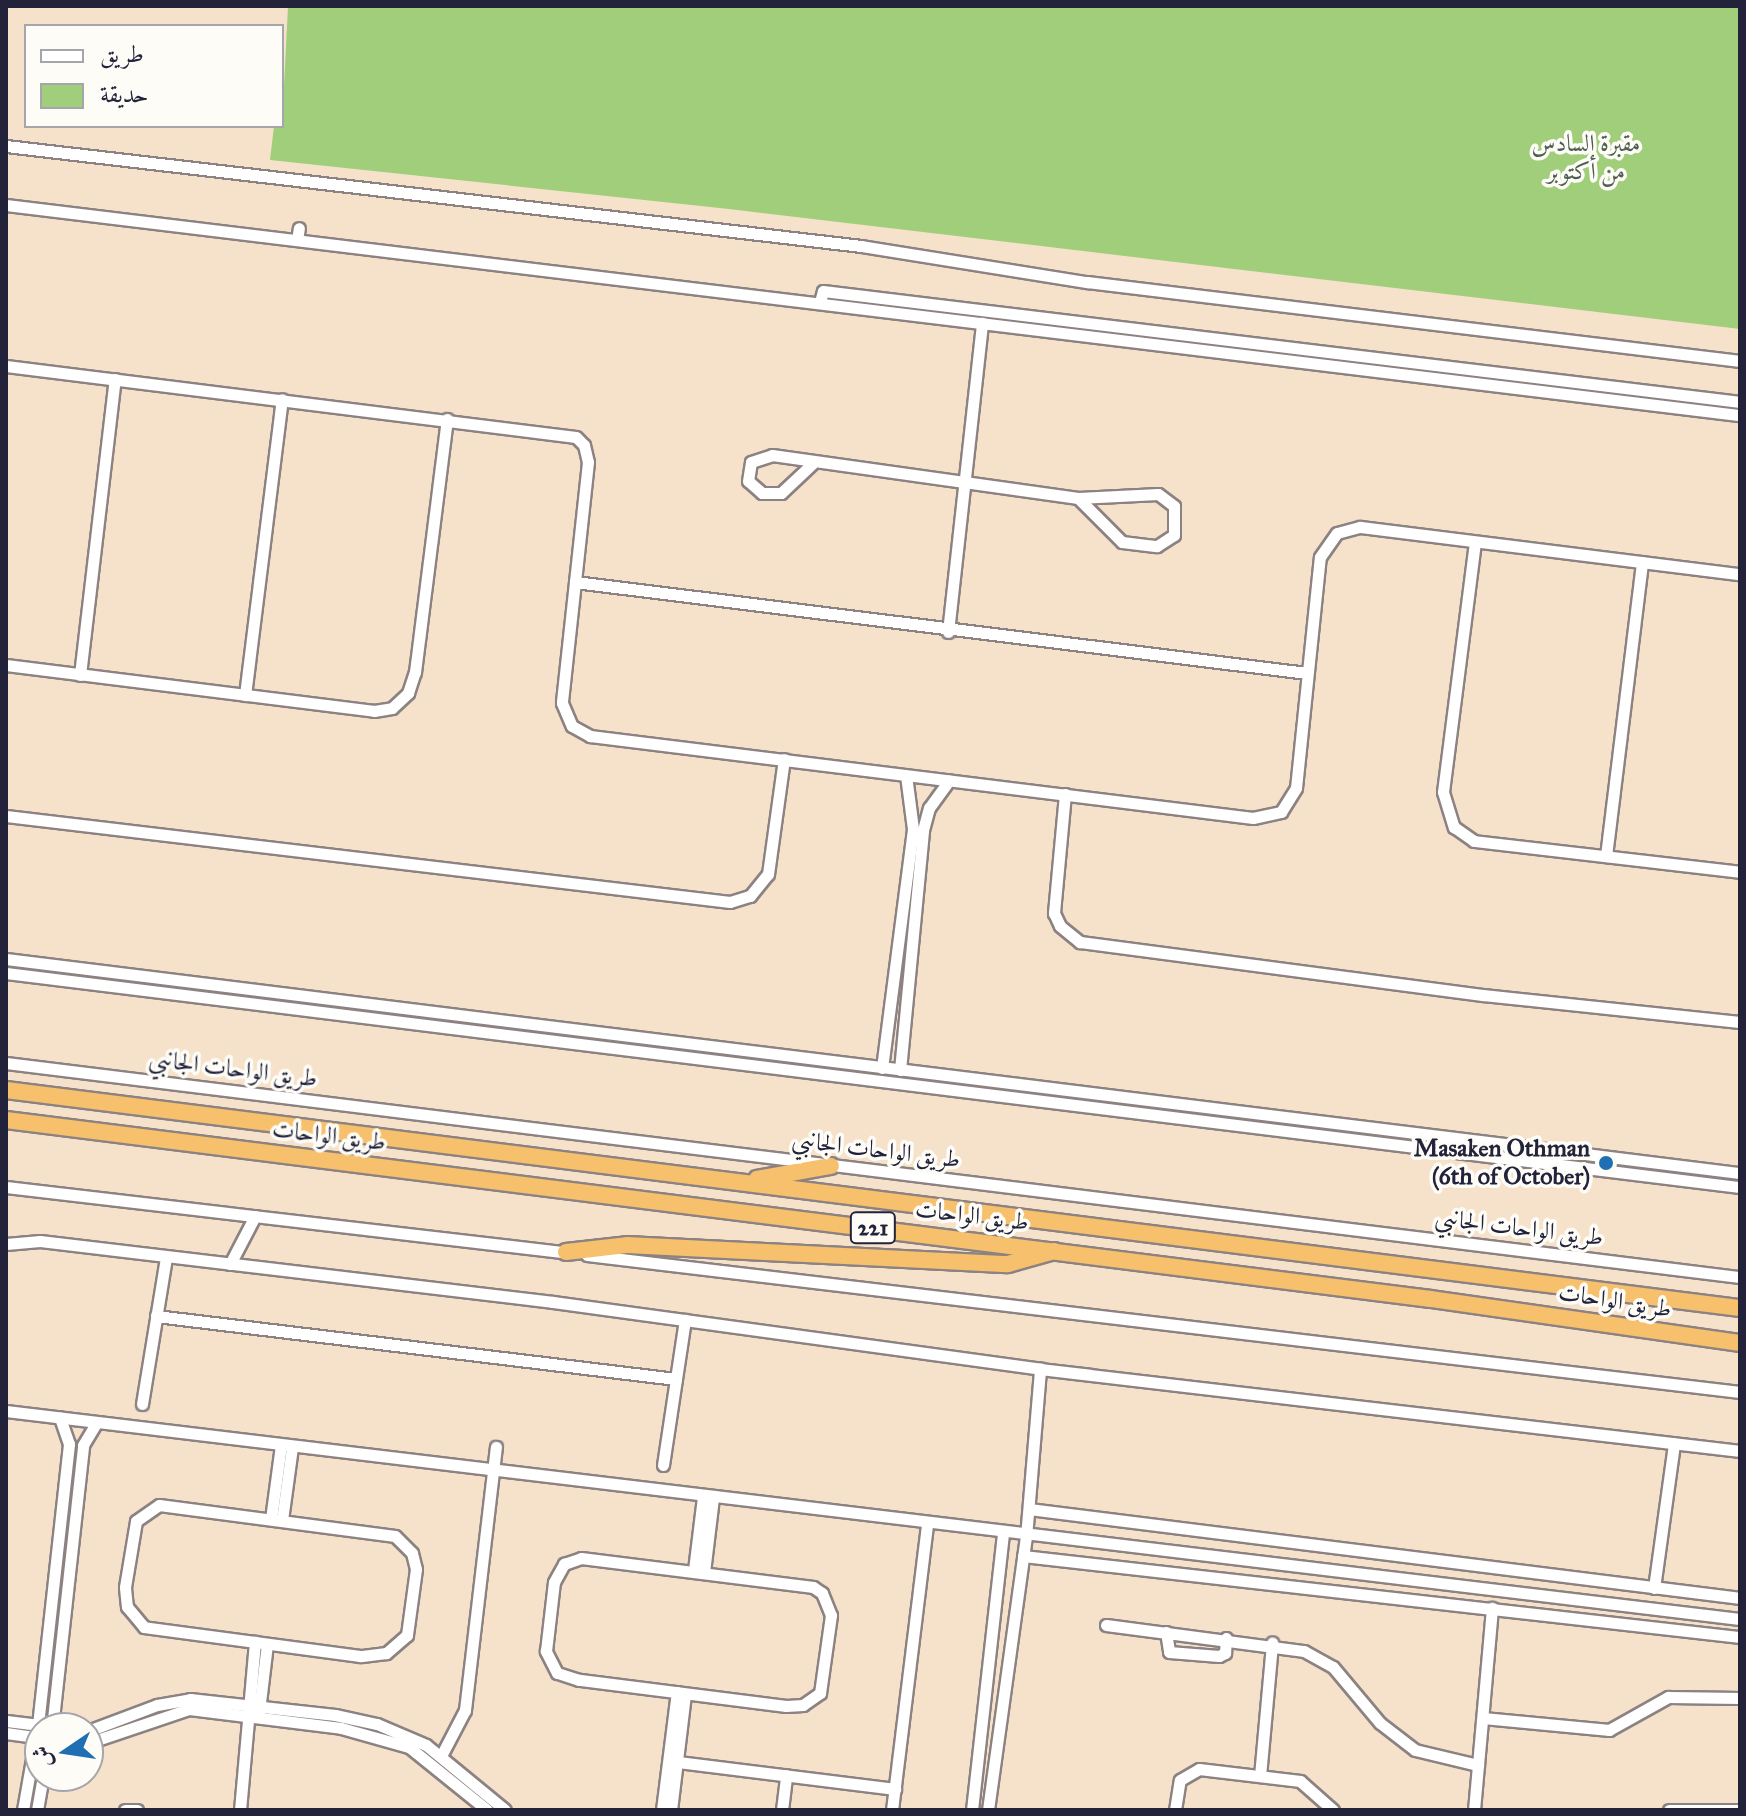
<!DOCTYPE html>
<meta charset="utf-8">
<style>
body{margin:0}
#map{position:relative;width:1746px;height:1816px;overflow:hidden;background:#f6e2ca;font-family:"IM FELL Great Primer",Amiri,serif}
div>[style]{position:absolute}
.green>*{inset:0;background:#a1ce7b}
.roads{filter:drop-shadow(2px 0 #8c8282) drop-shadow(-2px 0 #8c8282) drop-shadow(0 2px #8c8282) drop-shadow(0 -2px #8c8282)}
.minor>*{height:11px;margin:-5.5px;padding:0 5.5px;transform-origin:5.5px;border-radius:5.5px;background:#fff}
.highway>*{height:16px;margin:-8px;padding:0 8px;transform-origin:8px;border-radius:8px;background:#f7c06c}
.dots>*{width:22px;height:22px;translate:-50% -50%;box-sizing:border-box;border:4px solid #fdfcf7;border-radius:50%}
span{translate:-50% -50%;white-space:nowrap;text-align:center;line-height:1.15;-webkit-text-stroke:7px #fdfcf7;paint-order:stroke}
.shield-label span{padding:2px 6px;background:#fdfcf7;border:2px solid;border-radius:6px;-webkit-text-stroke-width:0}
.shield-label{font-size:22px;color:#22223b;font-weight:700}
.park-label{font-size:24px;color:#4e5e51}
.street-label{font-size:24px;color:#22223b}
.poi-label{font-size:24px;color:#22223b;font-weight:700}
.right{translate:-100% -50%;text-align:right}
.frame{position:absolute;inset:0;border:8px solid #22223b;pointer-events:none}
.legend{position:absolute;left:24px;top:24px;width:260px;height:104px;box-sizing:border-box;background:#fdfcf7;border:2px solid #a5a5ac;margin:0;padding:10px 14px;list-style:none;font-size:24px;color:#22223b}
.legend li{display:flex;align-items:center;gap:16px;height:40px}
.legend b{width:40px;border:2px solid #a5a5ac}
.north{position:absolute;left:24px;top:1712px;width:80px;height:80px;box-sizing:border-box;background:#fdfcf7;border:2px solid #a5a5ac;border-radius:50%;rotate:257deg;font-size:22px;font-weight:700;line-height:32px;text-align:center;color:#22223b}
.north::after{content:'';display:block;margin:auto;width:28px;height:36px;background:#1f6fb2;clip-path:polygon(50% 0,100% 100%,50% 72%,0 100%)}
</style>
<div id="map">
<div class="green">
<div style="clip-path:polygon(288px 6px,1740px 6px,1740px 329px,729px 209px,270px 160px,274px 126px,282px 126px)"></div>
</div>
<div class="roads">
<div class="minor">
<div style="left:6px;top:146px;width:861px;rotate:6.67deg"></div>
<div style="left:861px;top:246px;width:229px;rotate:9.1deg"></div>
<div style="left:1087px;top:282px;width:658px;rotate:6.9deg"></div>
<div style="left:6px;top:205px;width:1747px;rotate:6.91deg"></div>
<div style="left:297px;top:240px;width:12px;rotate:-81deg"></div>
<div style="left:820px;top:302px;width:11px;rotate:-75deg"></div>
<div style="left:823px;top:291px;width:924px;rotate:6.9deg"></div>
<div style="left:6px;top:366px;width:574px;rotate:7.1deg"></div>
<div style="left:576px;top:437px;width:11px;rotate:45deg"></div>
<div style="left:584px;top:445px;width:17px;rotate:77deg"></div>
<div style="left:588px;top:462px;width:242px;rotate:96.2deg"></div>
<div style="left:562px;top:703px;width:25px;rotate:67deg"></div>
<div style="left:572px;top:726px;width:21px;rotate:29deg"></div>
<div style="left:590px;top:736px;width:668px;rotate:7.05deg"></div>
<div style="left:1253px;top:818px;width:29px;rotate:-12deg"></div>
<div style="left:1281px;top:812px;width:28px;rotate:-58deg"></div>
<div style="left:1296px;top:788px;width:232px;rotate:-84.1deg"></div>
<div style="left:1320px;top:557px;width:29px;rotate:-55deg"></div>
<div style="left:1337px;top:533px;width:24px;rotate:-15deg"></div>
<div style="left:1360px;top:527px;width:383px;rotate:7.1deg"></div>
<div style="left:813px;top:463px;width:44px;rotate:136.8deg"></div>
<div style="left:781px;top:493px;width:19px;rotate:180deg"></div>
<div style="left:762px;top:493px;width:18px;rotate:-139deg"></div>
<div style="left:748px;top:481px;width:19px;rotate:-81deg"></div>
<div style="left:751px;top:462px;width:22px;rotate:-18deg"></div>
<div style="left:772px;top:455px;width:309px;rotate:8deg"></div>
<div style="left:1078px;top:498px;width:62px;rotate:45deg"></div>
<div style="left:1122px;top:542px;width:35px;rotate:7deg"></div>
<div style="left:1157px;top:546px;width:20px;rotate:-33deg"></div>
<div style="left:1174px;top:535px;width:29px;rotate:-90deg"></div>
<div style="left:1174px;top:506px;width:20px;rotate:-143deg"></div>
<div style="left:1158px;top:494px;width:80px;rotate:177.1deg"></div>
<div style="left:1475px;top:542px;width:252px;rotate:97.3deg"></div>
<div style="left:1443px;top:792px;width:37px;rotate:73deg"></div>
<div style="left:1454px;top:827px;width:24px;rotate:35deg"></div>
<div style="left:1474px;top:841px;width:268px;rotate:6.6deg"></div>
<div style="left:575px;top:582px;width:738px;rotate:7.09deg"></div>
<div style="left:948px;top:632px;width:311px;rotate:-83.7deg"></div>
<div style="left:6px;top:665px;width:371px;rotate:7.1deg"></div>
<div style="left:374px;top:711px;width:18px;rotate:-9deg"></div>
<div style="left:392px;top:708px;width:22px;rotate:-43deg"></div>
<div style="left:408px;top:693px;width:22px;rotate:-72deg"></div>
<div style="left:415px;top:672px;width:255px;rotate:-82.8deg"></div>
<div style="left:80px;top:675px;width:298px;rotate:-83.3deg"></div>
<div style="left:245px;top:695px;width:298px;rotate:-82.9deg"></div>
<div style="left:1065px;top:794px;width:120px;rotate:95.3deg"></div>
<div style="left:1054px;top:913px;width:14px;rotate:65deg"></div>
<div style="left:1060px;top:926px;width:26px;rotate:39deg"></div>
<div style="left:1080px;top:942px;width:406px;rotate:7.5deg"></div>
<div style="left:1483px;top:995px;width:258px;rotate:6deg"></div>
<div style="left:6px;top:816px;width:729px;rotate:6.77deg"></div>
<div style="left:730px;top:902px;width:21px;rotate:-17deg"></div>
<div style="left:750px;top:896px;width:28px;rotate:-51deg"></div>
<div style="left:768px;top:874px;width:116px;rotate:-82.1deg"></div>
<div style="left:1606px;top:856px;width:296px;rotate:-83deg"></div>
<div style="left:6px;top:959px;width:1747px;rotate:7.04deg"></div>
<div style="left:6px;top:973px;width:1747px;rotate:7.04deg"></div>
<div style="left:6px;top:1063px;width:1747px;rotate:7.04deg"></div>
<div style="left:882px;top:1068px;width:241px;rotate:-82.6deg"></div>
<div style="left:913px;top:829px;width:54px;rotate:-97.4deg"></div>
<div style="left:900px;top:1070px;width:241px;rotate:-84.5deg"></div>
<div style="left:923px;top:830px;width:23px;rotate:-75deg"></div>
<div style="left:929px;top:808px;width:34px;rotate:-54deg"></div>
<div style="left:6px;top:1187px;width:568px;rotate:6.67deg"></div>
<div style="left:6px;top:1244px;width:34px;rotate:-5deg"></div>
<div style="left:40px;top:1241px;width:517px;rotate:6.78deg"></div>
<div style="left:553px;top:1302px;width:492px;rotate:7.8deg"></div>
<div style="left:1040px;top:1369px;width:705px;rotate:6.68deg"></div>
<div style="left:587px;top:1255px;width:1161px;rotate:6.78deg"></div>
<div style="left:230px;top:1264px;width:54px;rotate:-62.5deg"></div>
<div style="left:156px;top:1316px;width:524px;rotate:6.91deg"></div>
<div style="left:142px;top:1404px;width:149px;rotate:-80.7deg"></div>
<div style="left:6px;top:1411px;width:1746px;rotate:6.84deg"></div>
<div style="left:663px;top:1465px;width:147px;rotate:-81.4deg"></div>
<div style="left:159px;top:1505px;width:238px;rotate:7.5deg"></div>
<div style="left:395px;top:1536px;width:24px;rotate:45deg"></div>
<div style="left:412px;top:1553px;width:16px;rotate:76deg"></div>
<div style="left:416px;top:1569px;width:67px;rotate:97.8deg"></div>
<div style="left:407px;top:1635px;width:28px;rotate:139deg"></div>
<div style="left:386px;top:1653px;width:26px;rotate:173deg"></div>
<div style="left:360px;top:1656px;width:218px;rotate:-172.4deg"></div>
<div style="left:144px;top:1627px;width:26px;rotate:-130deg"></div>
<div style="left:127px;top:1607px;width:20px;rotate:-96deg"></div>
<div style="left:125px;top:1587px;width:67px;rotate:-80.5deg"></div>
<div style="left:136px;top:1521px;width:28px;rotate:-35deg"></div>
<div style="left:1029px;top:1509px;width:717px;rotate:7.13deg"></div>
<div style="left:271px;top:1519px;width:75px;rotate:-82.3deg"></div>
<div style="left:282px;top:1520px;width:74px;rotate:-82.2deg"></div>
<div style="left:1023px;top:1556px;width:722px;rotate:6.45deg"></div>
<div style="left:581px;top:1558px;width:234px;rotate:7.1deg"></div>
<div style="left:813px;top:1587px;width:11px;rotate:34deg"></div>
<div style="left:822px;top:1593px;width:24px;rotate:68deg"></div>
<div style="left:831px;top:1615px;width:79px;rotate:98deg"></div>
<div style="left:820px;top:1693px;width:21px;rotate:145deg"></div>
<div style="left:803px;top:1705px;width:17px;rotate:177deg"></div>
<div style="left:786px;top:1706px;width:209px;rotate:-172.8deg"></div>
<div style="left:579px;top:1680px;width:23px;rotate:-162deg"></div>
<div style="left:557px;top:1673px;width:25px;rotate:-117deg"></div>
<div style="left:546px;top:1651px;width:69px;rotate:-83.4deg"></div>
<div style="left:554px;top:1582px;width:21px;rotate:-61deg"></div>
<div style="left:564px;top:1564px;width:18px;rotate:-19deg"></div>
<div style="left:694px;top:1570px;width:74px;rotate:-83deg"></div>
<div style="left:704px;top:1572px;width:75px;rotate:-83.1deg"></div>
<div style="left:1654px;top:1588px;width:146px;rotate:-82.1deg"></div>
<div style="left:1106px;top:1625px;width:200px;rotate:7.5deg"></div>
<div style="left:1304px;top:1651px;width:33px;rotate:29deg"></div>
<div style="left:1333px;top:1667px;width:73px;rotate:50deg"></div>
<div style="left:1380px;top:1723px;width:44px;rotate:37.6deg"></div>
<div style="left:1415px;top:1750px;width:65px;rotate:13.4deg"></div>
<div style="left:1166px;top:1632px;width:20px;rotate:81deg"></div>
<div style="left:1169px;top:1652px;width:50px;rotate:4.6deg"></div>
<div style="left:1219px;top:1656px;width:7px;rotate:-27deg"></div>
<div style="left:1225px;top:1653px;width:15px;rotate:-86deg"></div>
<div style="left:259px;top:1711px;width:67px;rotate:-83.2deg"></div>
<div style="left:1483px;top:1718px;width:127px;rotate:5.4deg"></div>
<div style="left:1609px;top:1730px;width:68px;rotate:-29.2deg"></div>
<div style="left:1668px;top:1697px;width:72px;rotate:0.8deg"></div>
<div style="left:6px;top:1721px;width:32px;rotate:7deg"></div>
<div style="left:52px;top:1728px;width:285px;rotate:-83.7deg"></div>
<div style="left:83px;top:1445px;width:26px;rotate:-59deg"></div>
<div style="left:88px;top:1731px;width:74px;rotate:-20.6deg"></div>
<div style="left:157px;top:1705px;width:34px;rotate:-10deg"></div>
<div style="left:190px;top:1699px;width:146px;rotate:6.3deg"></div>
<div style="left:335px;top:1715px;width:43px;rotate:12.1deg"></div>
<div style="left:377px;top:1724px;width:53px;rotate:23.2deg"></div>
<div style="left:426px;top:1745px;width:102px;rotate:39.4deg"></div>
<div style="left:6px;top:1733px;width:30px;rotate:8deg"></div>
<div style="left:88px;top:1743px;width:107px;rotate:-18.6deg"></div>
<div style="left:189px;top:1709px;width:153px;rotate:7.1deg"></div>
<div style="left:341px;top:1728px;width:71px;rotate:15.6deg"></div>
<div style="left:409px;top:1747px;width:100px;rotate:38.9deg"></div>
<div style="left:441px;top:1756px;width:52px;rotate:-62.4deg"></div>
<div style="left:465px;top:1710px;width:265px;rotate:-83.3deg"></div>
<div style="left:678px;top:1762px;width:219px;rotate:7.1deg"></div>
<div style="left:1260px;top:1776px;width:134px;rotate:-84.8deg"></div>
<div style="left:23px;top:1810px;width:86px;rotate:-80deg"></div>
<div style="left:38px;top:1725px;width:283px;rotate:-83.7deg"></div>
<div style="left:69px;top:1444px;width:28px;rotate:-109deg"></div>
<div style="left:37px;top:1810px;width:35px;rotate:-80deg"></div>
<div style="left:125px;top:1810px;width:12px"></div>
<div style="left:240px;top:1810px;width:169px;rotate:-84.9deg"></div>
<div style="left:662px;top:1810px;width:119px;rotate:-82.8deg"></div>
<div style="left:671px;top:1810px;width:117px;rotate:-83.1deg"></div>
<div style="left:782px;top:1810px;width:35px;rotate:-83deg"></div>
<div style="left:892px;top:1810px;width:287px;rotate:-83deg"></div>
<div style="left:972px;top:1810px;width:279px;rotate:-83.6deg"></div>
<div style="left:988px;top:1810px;width:276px;rotate:-82.1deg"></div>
<div style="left:1026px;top:1537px;width:169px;rotate:-85.2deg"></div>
<div style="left:1175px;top:1810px;width:30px;rotate:-81deg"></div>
<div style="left:1180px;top:1780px;width:22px;rotate:-30deg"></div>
<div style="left:1199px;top:1769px;width:102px;rotate:6.8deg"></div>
<div style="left:1300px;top:1781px;width:44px;rotate:41.3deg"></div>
<div style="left:1474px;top:1810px;width:203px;rotate:-84.9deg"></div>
<div style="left:1669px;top:1810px;width:71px"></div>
</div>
<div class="highway">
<div style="left:6px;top:1090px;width:1748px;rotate:7.17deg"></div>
<div style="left:6px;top:1120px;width:1436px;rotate:7.16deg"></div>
<div style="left:1431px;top:1299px;width:312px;rotate:8.1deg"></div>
<div style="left:757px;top:1179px;width:75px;rotate:-10deg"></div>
<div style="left:566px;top:1252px;width:61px;rotate:-6.5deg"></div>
<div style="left:627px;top:1245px;width:381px;rotate:2.9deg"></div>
<div style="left:1008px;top:1264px;width:48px;rotate:-15.8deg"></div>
</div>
</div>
<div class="dots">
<div style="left:1606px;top:1163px;background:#1f6fb2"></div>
</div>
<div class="shield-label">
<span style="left:873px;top:1228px">221</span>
</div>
<div class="park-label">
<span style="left:1586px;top:158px">مقبرة السادس<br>من أكتوبر</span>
</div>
<div class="street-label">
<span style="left:233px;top:1069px;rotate:7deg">طريق الواحات الجانبي</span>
<span style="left:329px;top:1136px;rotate:7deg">طريق الواحات</span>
<span style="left:876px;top:1150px;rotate:7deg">طريق الواحات الجانبي</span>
<span style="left:972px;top:1216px;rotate:7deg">طريق الواحات</span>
<span style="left:1519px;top:1228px;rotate:7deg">طريق الواحات الجانبي</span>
<span style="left:1615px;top:1301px;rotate:9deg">طريق الواحات</span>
</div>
<div class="poi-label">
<span class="right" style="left:1590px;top:1163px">Masaken Othman<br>(6th of October)</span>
</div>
<div class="frame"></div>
<ul class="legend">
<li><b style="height:10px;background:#fff"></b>طريق</li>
<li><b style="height:22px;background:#a1ce7b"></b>حديقة</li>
</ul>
<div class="north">ش</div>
</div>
